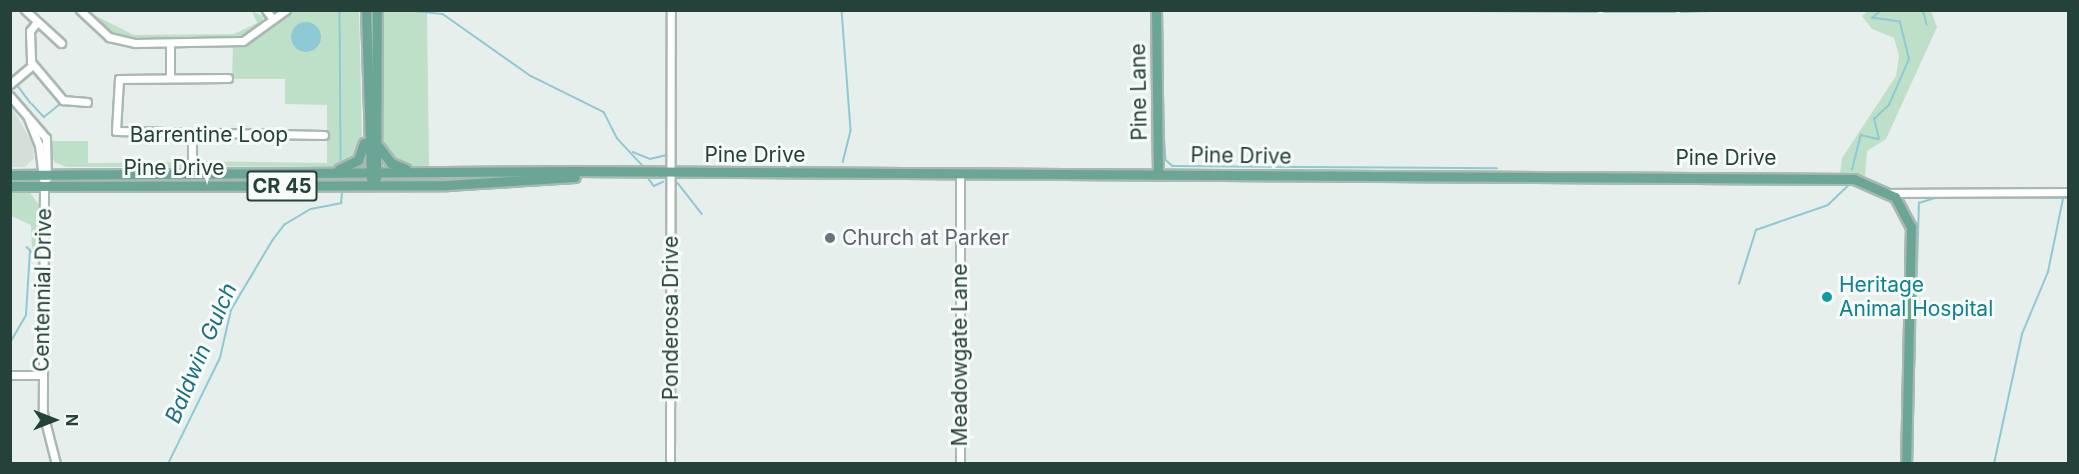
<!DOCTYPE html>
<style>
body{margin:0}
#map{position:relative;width:2079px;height:474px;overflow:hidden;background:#e6efeb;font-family:Inter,sans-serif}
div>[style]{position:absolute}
.built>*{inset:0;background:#d4dfda}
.green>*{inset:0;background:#bfe0c8}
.water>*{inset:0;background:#8ec9d4}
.round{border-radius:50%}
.stream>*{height:1.5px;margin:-0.75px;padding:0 0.75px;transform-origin:0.75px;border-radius:0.75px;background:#8ec9d4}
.roads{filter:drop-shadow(2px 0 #a8b8b2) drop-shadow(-2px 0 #a8b8b2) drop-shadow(0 2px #a8b8b2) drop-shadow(0 -2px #a8b8b2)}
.minor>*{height:7px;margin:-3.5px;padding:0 3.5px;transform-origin:3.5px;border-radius:3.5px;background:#fff}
.major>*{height:9px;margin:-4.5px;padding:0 4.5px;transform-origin:4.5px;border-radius:4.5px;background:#6aa596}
.dots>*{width:16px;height:16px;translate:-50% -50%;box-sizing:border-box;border:3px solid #f7fbf9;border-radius:50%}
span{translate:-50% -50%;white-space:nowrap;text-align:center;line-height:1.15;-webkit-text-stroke:6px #f7fbf9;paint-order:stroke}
.shield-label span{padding:2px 4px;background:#f7fbf9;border:2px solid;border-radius:4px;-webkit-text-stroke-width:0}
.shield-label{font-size:20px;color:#24423a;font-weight:700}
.street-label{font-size:21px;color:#24423a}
.worship-label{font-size:21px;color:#5b616d}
.left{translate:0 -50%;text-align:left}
.culture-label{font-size:21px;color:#0d838f}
.water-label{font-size:22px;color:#1c6f80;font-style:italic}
.frame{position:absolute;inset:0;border:12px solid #24423a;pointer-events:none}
.north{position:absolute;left:24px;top:390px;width:60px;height:60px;-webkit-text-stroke:4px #f7fbf9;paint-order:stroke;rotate:90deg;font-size:16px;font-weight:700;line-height:24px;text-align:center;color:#24423a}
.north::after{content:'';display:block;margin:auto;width:21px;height:27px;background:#24423a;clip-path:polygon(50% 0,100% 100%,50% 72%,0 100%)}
</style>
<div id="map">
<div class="built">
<div style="clip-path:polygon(11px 106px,33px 144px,34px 158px,25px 167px,11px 167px)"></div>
</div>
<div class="green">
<div style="clip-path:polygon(86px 11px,134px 35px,234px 34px,257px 23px,252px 11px,264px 17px,259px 26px,238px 38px,128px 39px,111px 34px)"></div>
<div style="clip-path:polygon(291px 11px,359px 11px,362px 140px,357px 156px,338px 167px,200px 166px,196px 161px,327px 163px,327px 105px,285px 104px,285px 79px,232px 79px,233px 46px,257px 39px)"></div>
<div style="clip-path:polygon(382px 11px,427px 11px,429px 167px,398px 165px,383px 147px)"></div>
<div style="clip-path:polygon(1868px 11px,1931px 11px,1937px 27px,1886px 139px,1867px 151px,1865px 176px,1840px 173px,1842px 158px,1896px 76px,1899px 56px,1894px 38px,1872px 29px,1862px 16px)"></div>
<div style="clip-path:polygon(50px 141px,88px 141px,88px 163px,185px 162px,182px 167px,66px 167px,54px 162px)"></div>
<div style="clip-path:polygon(28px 190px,39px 205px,39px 253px,32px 251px,31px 225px,11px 216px,10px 191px)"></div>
</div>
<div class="water">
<div class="round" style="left:291px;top:22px;width:30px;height:30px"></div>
</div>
<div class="stream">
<div style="left:340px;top:10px;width:150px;rotate:89.6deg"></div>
<div style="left:404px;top:10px;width:39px;rotate:6deg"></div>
<div style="left:443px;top:14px;width:108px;rotate:35.2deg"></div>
<div style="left:531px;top:76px;width:81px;rotate:26.3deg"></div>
<div style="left:604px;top:112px;width:29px;rotate:63deg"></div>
<div style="left:617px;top:138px;width:37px;rotate:47deg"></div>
<div style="left:842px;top:10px;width:121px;rotate:85.7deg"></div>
<div style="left:851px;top:131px;width:32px;rotate:104deg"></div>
<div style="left:1162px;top:10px;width:112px;rotate:89.5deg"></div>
<div style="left:1458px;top:10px;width:4px;rotate:14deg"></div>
<div style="left:1923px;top:10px;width:15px;rotate:74deg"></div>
<div style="left:2066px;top:10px;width:3px;rotate:45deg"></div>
<div style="left:1469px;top:11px;width:128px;rotate:0.4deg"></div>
<div style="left:1604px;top:12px;width:71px"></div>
<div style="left:1681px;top:12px;width:64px;rotate:-1.8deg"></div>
<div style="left:27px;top:76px;width:13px;rotate:132deg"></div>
<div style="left:18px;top:86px;width:21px;rotate:53deg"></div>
<div style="left:32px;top:104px;width:18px;rotate:47deg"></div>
<div style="left:44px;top:117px;width:19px;rotate:-39deg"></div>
<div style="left:1164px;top:131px;width:29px;rotate:86deg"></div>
<div style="left:1166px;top:160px;width:9px;rotate:41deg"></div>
<div style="left:1173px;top:166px;width:324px;rotate:0.4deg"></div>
<div style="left:633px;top:152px;width:18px;rotate:22deg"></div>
<div style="left:650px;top:159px;width:18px;rotate:-13deg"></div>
<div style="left:1852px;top:170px;width:36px;rotate:-76deg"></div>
<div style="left:1861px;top:135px;width:18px;rotate:13deg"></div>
<div style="left:1879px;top:139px;width:21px;rotate:-104deg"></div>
<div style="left:1874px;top:119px;width:21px;rotate:-43deg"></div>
<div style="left:1889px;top:105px;width:50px;rotate:-66.5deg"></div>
<div style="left:1909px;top:59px;width:38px;rotate:-104deg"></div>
<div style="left:1900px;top:22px;width:28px;rotate:-172deg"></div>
<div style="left:1872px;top:18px;width:13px;rotate:-39deg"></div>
<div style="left:647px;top:176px;width:12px;rotate:55deg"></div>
<div style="left:654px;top:186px;width:10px;rotate:-24deg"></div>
<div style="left:678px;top:183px;width:39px;rotate:52deg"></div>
<div style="left:27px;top:247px;width:10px;rotate:45deg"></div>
<div style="left:1739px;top:284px;width:57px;rotate:-72.5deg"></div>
<div style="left:1756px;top:230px;width:76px;rotate:-19.1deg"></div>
<div style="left:1828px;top:205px;width:29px;rotate:-44deg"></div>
<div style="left:10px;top:343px;width:32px;rotate:-60deg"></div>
<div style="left:26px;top:315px;width:65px;rotate:-86.5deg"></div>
<div style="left:1912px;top:437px;width:234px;rotate:-88.3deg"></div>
<div style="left:1919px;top:203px;width:21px;rotate:-17deg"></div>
<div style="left:1939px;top:197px;width:129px;rotate:0.4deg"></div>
<div style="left:168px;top:464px;width:118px;rotate:-63.9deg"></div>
<div style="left:220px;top:358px;width:49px;rotate:-77.1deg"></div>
<div style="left:231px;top:310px;width:80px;rotate:-59.3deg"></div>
<div style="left:272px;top:241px;width:20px;rotate:-53deg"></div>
<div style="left:284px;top:225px;width:31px;rotate:-31deg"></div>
<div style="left:311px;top:209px;width:31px;rotate:-11deg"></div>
<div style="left:341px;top:203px;width:9px;rotate:-84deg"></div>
<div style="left:1911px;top:464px;width:15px;rotate:-90deg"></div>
<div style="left:1994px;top:464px;width:133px;rotate:-77.8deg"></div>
<div style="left:2022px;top:334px;width:67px;rotate:-67.2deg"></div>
<div style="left:2048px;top:272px;width:75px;rotate:-78.4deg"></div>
</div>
<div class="roads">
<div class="minor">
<div style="left:25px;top:10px;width:49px;rotate:42.5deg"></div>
<div style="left:80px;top:10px;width:40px;rotate:43deg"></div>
<div style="left:109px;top:37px;width:27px;rotate:13deg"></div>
<div style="left:135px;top:43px;width:108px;rotate:-1.1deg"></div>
<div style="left:243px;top:41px;width:53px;rotate:-35.8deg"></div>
<div style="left:266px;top:10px;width:10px;rotate:53deg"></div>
<div style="left:37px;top:22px;width:11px;rotate:128deg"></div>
<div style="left:30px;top:31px;width:31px;rotate:88deg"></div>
<div style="left:31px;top:62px;width:50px;rotate:49.9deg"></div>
<div style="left:63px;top:100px;width:24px;rotate:5deg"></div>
<div style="left:170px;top:43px;width:34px;rotate:90deg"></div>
<div style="left:228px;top:78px;width:109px;rotate:179.5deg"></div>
<div style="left:119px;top:79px;width:52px;rotate:93.3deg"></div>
<div style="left:116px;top:131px;width:208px;rotate:1.1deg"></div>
<div style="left:10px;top:84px;width:30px;rotate:-40deg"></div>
<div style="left:10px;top:96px;width:55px;rotate:49.4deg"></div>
<div style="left:46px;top:138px;width:40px;rotate:88.6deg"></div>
<div style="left:28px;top:118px;width:29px;rotate:68deg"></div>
<div style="left:39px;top:145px;width:41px;rotate:83deg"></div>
<div style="left:44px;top:186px;width:227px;rotate:90.3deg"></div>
<div style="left:43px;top:413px;width:53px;rotate:75.7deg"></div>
<div style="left:192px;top:171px;width:36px;rotate:-90deg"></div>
<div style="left:1889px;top:193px;width:179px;rotate:-0.3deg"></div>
<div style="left:10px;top:375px;width:32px"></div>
<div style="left:670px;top:464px;width:454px;rotate:-89.9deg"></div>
<div style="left:960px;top:464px;width:290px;rotate:-90deg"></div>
</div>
<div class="major">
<div style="left:366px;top:10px;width:169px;rotate:88.3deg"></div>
<div style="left:1156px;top:10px;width:163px;rotate:89.3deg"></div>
<div style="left:379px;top:147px;width:20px;rotate:53deg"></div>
<div style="left:391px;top:163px;width:16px;rotate:22deg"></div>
<div style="left:339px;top:169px;width:21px;rotate:-25deg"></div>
<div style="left:358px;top:160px;width:18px;rotate:-71deg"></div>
<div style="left:10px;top:175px;width:565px;rotate:-0.41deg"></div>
<div style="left:575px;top:171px;width:1279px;rotate:0.36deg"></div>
<div style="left:1854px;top:179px;width:45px;rotate:23.7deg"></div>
<div style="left:1895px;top:197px;width:34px;rotate:62deg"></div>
<div style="left:1911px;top:227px;width:237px;rotate:91.2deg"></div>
<div style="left:376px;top:178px;width:168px;rotate:-89.7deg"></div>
<div style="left:10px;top:186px;width:437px;rotate:-0.1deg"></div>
<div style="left:447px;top:185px;width:128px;rotate:-3.6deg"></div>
</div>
</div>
<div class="dots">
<div style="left:830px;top:238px;background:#6b7280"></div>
<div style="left:1827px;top:297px;background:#0f9aa8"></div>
</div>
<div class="shield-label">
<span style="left:282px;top:186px">CR 45</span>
</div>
<div class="street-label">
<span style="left:1139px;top:92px;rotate:-91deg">Pine Lane</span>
<span style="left:209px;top:135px">Barrentine Loop</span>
<span style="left:755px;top:155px">Pine Drive</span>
<span style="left:1241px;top:156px;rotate:1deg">Pine Drive</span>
<span style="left:1726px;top:158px">Pine Drive</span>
<span style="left:174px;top:168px">Pine Drive</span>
<span style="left:43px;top:290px;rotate:-89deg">Centennial Drive</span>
<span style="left:671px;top:318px;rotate:-90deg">Ponderosa Drive</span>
<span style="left:960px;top:355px;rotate:-90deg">Meadowgate Lane</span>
</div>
<div class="worship-label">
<span class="left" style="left:842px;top:238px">Church at Parker</span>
</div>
<div class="culture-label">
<span class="left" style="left:1839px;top:297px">Heritage<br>Animal Hospital</span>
</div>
<div class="water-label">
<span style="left:201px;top:353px;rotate:-67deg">Baldwin Gulch</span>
</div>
<div class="frame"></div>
<div class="north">N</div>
</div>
